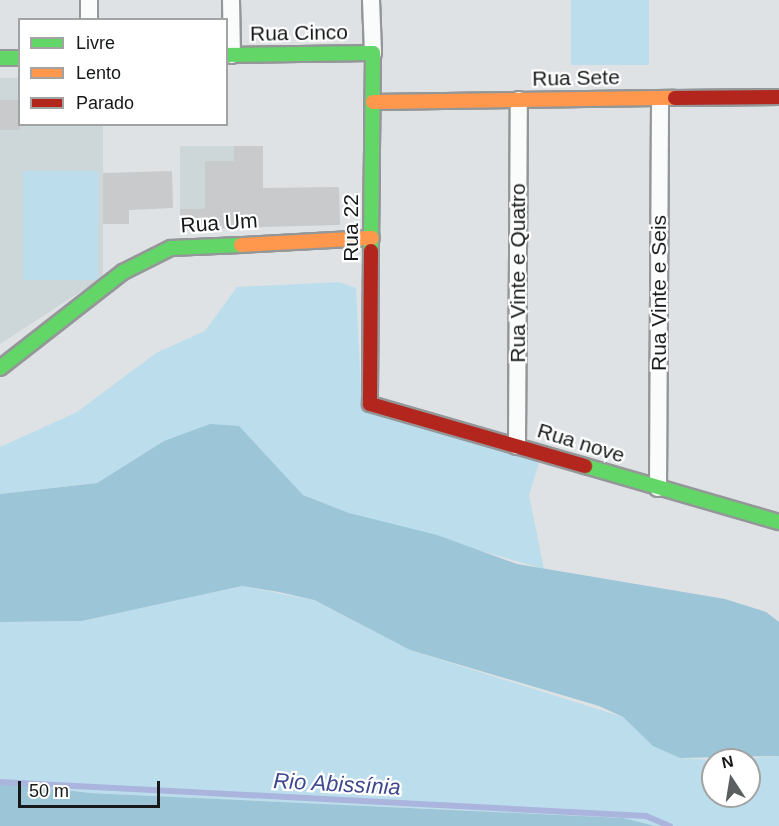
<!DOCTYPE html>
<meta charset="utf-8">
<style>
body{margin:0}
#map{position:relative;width:779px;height:826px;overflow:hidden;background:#dfe2e4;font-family:Arial,sans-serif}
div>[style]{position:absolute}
.built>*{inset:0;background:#cdd6d9;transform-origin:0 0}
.green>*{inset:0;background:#bcdeec;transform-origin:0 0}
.forest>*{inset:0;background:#9cc6d7}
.stream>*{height:6px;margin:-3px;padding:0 3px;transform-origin:3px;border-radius:3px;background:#aab4dd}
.building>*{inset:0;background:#c8cacc;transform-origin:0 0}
.roads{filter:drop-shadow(2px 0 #949798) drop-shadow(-2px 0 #949798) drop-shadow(0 2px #949798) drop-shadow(0 -2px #949798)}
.street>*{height:16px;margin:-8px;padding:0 8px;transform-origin:8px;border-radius:8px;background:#fafbfb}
.fast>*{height:14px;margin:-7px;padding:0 7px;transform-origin:7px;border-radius:7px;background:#63d668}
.slow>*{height:14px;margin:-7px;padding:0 7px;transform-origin:7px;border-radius:7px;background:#ff974d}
.jam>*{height:14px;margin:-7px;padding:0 7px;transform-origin:7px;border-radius:7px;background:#b3261e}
span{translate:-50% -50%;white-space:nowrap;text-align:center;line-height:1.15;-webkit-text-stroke:4.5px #fff;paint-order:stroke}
.street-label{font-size:21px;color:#161819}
.water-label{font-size:22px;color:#3e488f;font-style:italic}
.legend{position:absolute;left:18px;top:18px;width:210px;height:108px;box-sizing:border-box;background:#fff;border:2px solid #a2a3a3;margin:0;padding:8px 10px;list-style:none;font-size:18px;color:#161819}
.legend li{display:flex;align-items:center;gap:12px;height:30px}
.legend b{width:30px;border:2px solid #a2a3a3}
.north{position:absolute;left:701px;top:748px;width:60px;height:60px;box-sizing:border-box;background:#fff;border:2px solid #a2a3a3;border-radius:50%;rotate:348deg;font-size:16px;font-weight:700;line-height:24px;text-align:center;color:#161819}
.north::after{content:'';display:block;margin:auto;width:21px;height:27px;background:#5c5f60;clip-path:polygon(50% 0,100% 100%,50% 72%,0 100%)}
.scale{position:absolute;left:18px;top:781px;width:142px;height:27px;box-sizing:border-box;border:3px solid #161819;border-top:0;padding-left:8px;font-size:18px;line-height:21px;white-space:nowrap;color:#161819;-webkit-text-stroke:4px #fff;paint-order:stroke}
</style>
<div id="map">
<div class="built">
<div style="clip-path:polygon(0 78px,19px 78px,20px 124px,103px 125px,103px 277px,0 344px)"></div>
<div style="left:180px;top:146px;width:54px;height:83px"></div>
</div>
<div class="green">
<div style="left:571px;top:0;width:78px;height:65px"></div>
<div style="left:23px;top:171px;width:75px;height:109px"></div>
<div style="clip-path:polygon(339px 282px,356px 288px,362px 409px,540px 460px,529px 495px,544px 569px,349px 513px,303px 495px,238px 426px,164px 441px,97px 483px,0 494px,0 447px,77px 412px,156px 353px,205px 331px,237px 287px)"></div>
<div style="clip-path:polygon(242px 586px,313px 600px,410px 650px,623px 717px,654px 746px,680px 758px,713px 760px,713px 796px,749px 796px,749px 760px,726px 760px,779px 756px,779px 826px,655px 826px,624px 818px,90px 793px,0 782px,0 622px,82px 621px)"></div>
</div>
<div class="forest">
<div style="clip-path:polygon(210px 424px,239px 426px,303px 495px,349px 513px,437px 535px,517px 564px,725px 599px,766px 612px,779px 622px,779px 756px,680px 758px,653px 746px,623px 717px,599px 706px,410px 650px,314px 600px,279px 592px,242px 586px,82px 621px,0 622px,0 494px,97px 483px,164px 441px)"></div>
<div style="clip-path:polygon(0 782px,90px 793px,624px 818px,655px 826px,0 826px)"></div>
</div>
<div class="stream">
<div style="left:0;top:782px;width:647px;rotate:3.01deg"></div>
<div style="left:646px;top:816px;width:26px;rotate:23deg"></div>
</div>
<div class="building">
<div style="left:0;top:100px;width:20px;height:30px"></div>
<div style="clip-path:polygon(234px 146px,263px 146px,263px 188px,339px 187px,340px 225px,181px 229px,180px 209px,205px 209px,205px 161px,234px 161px)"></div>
<div style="clip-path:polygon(172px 171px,173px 208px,129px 210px,129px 224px,103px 224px,103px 173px)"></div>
</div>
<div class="roads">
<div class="street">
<div style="left:89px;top:0;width:20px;rotate:90deg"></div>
<div style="left:231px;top:0;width:55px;rotate:89deg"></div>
<div style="left:371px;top:0;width:53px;rotate:87.8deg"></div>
<div style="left:517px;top:446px;width:346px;rotate:-89.7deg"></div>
<div style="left:658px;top:488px;width:389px;rotate:-89.7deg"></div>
</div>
<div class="fast">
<div style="left:226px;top:55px;width:147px;rotate:-0.8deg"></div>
<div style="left:373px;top:53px;width:198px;rotate:90.6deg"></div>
<div style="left:0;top:58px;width:20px"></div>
<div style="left:0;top:368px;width:156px;rotate:-38deg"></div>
<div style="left:123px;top:272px;width:54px;rotate:-26.6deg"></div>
<div style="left:171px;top:248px;width:70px;rotate:-2.5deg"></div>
<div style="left:585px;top:466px;width:202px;rotate:16.1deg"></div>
</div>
<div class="slow">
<div style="left:373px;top:102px;width:302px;rotate:-0.8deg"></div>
<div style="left:241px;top:245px;width:131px;rotate:-3.1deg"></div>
</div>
<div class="jam">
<div style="left:675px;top:98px;width:104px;rotate:-0.6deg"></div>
<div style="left:371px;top:251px;width:153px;rotate:90.4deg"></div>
<div style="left:370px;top:404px;width:224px;rotate:16.1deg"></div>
</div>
</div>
<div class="street-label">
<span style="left:299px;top:33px;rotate:-1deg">Rua Cinco</span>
<span style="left:576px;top:78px;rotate:-1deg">Rua Sete</span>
<span style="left:219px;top:223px;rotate:-4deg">Rua Um</span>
<span style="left:351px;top:228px;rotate:-90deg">Rua 22</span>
<span style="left:518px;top:273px;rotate:-90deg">Rua Vinte e Quatro</span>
<span style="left:659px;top:293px;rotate:-90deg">Rua Vinte e Seis</span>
<span style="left:581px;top:443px;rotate:17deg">Rua nove</span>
</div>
<div class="water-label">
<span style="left:337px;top:784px;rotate:3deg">Rio Abissínia</span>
</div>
<ul class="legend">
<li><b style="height:8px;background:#63d668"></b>Livre</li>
<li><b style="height:8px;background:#ff974d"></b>Lento</li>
<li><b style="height:8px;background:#b3261e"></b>Parado</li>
</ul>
<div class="north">N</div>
<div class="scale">50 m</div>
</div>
